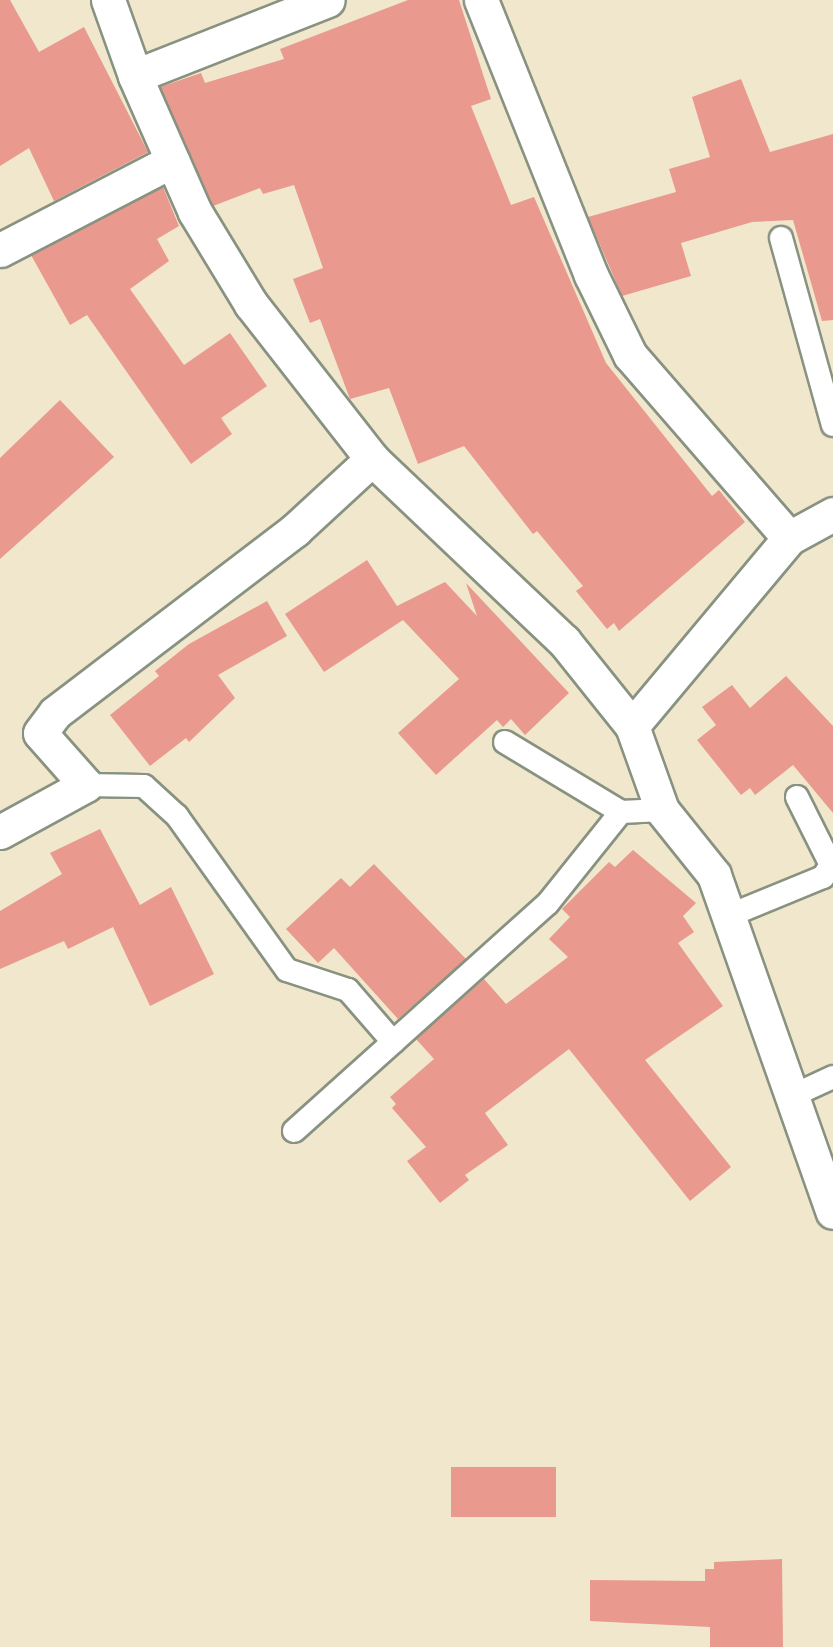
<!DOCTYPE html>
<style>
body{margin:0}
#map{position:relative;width:833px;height:1647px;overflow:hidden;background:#f0e7cd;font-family:"Playpen Sans",sans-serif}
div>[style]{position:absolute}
.building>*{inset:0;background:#e9998d;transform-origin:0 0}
.roads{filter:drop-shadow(2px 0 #889280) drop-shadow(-2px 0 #889280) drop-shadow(0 2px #889280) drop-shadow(0 -2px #889280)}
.service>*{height:22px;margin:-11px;padding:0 11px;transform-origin:11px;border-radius:11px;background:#fff}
.minor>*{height:33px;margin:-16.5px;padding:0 16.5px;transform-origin:16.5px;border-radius:16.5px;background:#fff}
span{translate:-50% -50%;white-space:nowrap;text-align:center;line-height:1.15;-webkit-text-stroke:4.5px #fdfcf7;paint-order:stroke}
</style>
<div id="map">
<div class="building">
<div style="clip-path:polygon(0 0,10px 0,39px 52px,84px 27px,148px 152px,54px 201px,29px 148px,0 166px)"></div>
<div style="clip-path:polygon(408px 0,459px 0,491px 99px,471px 106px,511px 205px,534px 197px,606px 363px,712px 496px,719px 490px,745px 522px,619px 631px,614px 623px,607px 629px,576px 591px,583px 586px,537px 531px,533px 534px,464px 446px,418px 464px,389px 388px,350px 399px,320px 319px,310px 323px,293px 279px,323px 268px,294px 185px,263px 194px,260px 188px,213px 206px,160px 87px,201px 73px,205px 83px,284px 59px,280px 49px)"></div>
<div style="clip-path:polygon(741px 79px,770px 152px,833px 134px,833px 320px,822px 321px,793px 220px,752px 222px,681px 243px,691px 276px,622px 296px,588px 217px,676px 192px,669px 169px,710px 157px,692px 97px)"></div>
<div style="clip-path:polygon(163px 187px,179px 226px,157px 239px,169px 261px,130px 289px,184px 365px,230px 333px,267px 386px,221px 418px,232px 434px,191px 464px,87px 315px,70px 325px,31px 255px)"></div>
<div style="clip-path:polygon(60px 400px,114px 457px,0 559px,0 458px)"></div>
<div style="clip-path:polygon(367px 560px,397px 606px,445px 582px,477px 616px,466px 583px,569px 693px,525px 735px,511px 719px,503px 727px,497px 720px,436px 775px,398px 733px,459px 679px,403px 620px,324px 672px,285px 614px)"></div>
<div style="clip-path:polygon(267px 601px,287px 636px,218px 675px,235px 698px,189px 742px,186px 738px,150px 766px,110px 715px,159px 676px,155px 671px,189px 644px)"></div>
<div style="clip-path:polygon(786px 676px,833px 726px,833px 813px,793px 765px,755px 795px,750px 788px,741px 795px,697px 740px,716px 725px,702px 707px,732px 685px,750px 708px)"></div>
<div style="clip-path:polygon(100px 829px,140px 905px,171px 887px,214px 974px,150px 1006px,113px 927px,68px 949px,64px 941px,0 969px,0 911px,62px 874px,50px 853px)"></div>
<div style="clip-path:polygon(633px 850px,696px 903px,683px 916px,694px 932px,678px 943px,723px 1006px,645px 1060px,731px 1167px,690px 1201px,569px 1049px,485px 1113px,508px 1145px,465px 1175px,469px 1180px,440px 1203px,407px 1161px,426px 1147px,392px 1108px,396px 1104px,390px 1097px,434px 1059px,416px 1039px,484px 979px,506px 1004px,568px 957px,549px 939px,570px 917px,562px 909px,609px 862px,615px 867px)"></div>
<div style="clip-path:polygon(374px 864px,466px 959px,398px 1019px,334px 948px,318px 963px,286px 929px,341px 878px,350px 887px)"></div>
<div style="left:451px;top:1467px;width:105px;height:50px"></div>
<div style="clip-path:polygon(782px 1559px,783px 1647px,710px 1647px,710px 1627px,590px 1621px,590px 1580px,705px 1581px,705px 1569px,714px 1569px,714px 1562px)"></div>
</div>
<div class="roads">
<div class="service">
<div style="left:781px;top:238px;width:194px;rotate:74.5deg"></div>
<div style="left:505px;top:742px;width:135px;rotate:31.1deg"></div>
<div style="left:621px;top:812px;width:41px;rotate:-2.8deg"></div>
<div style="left:86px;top:785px;width:58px;rotate:1deg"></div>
<div style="left:144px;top:786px;width:45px;rotate:42.3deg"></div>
<div style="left:177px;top:816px;width:189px;rotate:54.5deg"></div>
<div style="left:287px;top:970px;width:64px;rotate:18.2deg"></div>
<div style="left:348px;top:990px;width:69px;rotate:49.1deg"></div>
<div style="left:728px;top:916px;width:103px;rotate:-22.3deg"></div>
<div style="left:823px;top:877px;width:14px;rotate:-56deg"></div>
<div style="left:831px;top:865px;width:76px;rotate:-116.6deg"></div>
<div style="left:792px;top:1096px;width:45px;rotate:-24.9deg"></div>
<div style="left:294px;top:1131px;width:341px;rotate:-41.9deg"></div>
<div style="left:548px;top:903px;width:117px;rotate:-51.3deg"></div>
</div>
<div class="minor">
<div style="left:108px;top:0;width:81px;rotate:70.4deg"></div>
<div style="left:135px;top:76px;width:149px;rotate:66.2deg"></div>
<div style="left:195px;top:212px;width:108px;rotate:58.7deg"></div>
<div style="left:251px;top:304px;width:197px;rotate:52deg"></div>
<div style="left:372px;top:459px;width:265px;rotate:43.5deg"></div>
<div style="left:564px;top:641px;width:109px;rotate:51.3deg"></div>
<div style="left:632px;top:726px;width:89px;rotate:70.3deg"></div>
<div style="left:662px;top:810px;width:83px;rotate:51.3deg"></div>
<div style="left:714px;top:875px;width:357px;rotate:70.6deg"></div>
<div style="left:481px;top:0;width:296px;rotate:68.2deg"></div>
<div style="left:591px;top:275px;width:89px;rotate:64deg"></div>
<div style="left:630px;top:355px;width:242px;rotate:49deg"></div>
<div style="left:135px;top:76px;width:207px;rotate:-21.5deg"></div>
<div style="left:0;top:250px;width:194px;rotate:-27.4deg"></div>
<div style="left:632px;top:726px;width:245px;rotate:-50.1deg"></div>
<div style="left:789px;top:538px;width:50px;rotate:-28.6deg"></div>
<div style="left:0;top:832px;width:98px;rotate:-28.7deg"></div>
<div style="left:86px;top:785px;width:69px;rotate:-131.5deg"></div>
<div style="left:40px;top:733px;width:25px;rotate:-53deg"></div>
<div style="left:55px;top:713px;width:302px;rotate:-37.3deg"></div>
<div style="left:295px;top:530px;width:105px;rotate:-42.7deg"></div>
</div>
</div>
</div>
